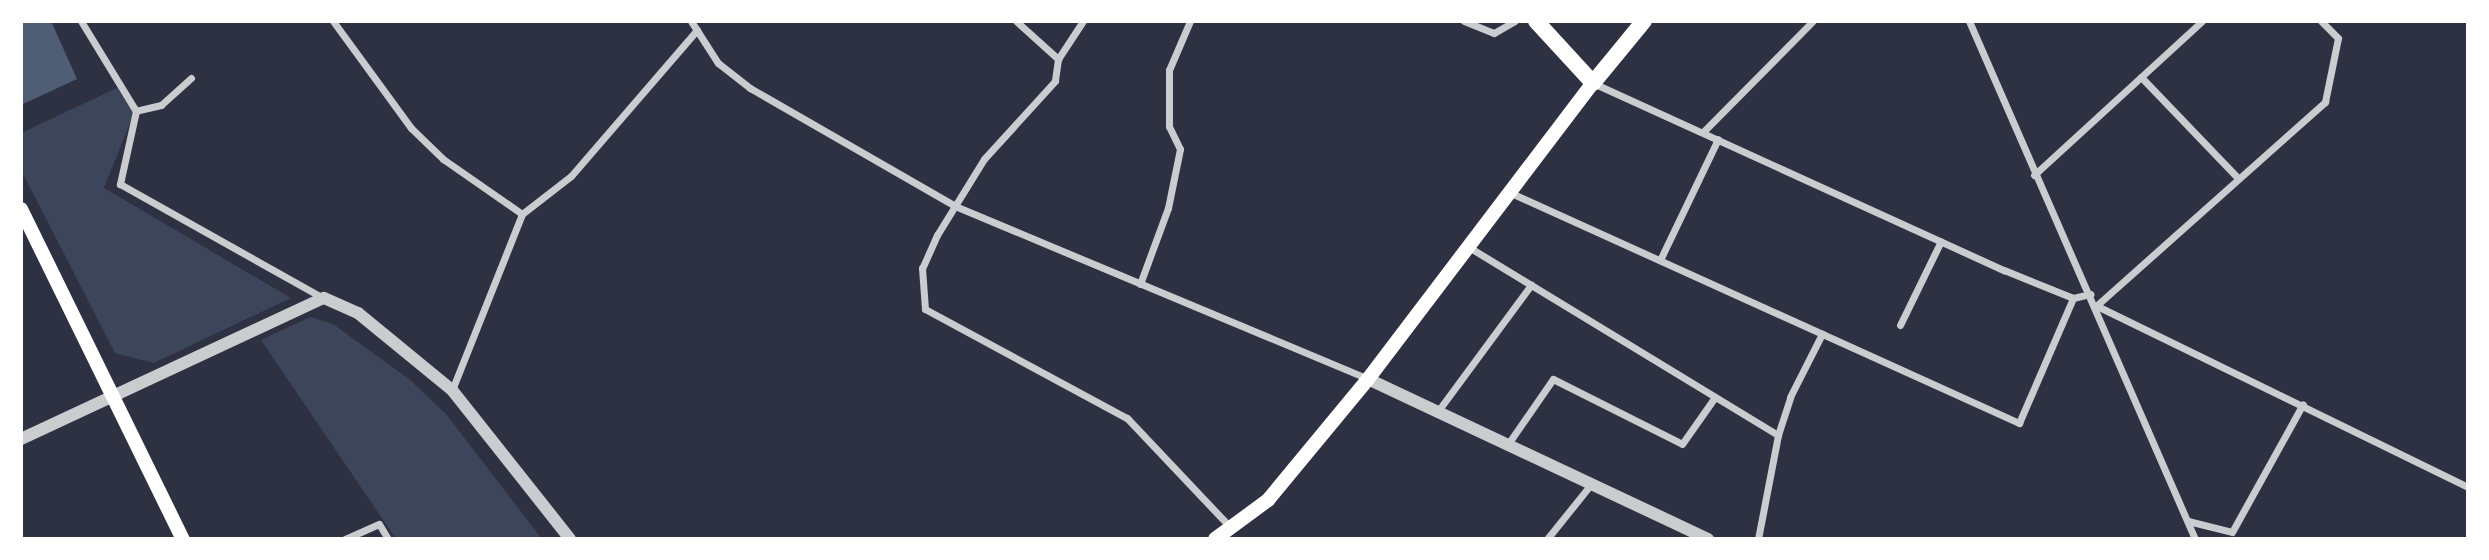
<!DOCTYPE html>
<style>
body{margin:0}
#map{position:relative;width:2489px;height:560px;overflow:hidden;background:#2d3142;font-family:"PT Sans",sans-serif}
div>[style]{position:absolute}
.green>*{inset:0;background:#3c4559}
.water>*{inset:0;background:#4f5d75}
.minor>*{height:7px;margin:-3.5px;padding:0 3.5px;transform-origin:3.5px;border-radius:3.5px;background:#caccd0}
.tertiary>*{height:12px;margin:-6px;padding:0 6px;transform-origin:6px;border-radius:6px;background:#caccd0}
.secondary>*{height:14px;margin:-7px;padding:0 7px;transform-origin:7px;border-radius:7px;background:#fff}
.trunk>*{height:16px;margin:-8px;padding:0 8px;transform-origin:8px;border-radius:8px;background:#fff}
span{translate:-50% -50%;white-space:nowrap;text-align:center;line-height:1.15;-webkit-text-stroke:5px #fff;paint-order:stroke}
.frame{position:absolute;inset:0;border:23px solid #fff;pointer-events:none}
</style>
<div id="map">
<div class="green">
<div style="clip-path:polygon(117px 88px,134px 113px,104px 188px,291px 298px,154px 363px,115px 353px,21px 170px,21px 133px)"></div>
<div style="clip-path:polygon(310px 317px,333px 324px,409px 379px,446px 414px,542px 539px,396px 539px,261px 340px)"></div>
</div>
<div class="water">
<div style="clip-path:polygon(21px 21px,51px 21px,77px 79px,21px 105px)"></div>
</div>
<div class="minor">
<div style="left:81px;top:21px;width:105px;rotate:58.6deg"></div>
<div style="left:333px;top:21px;width:132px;rotate:53.9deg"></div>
<div style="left:411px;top:128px;width:45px;rotate:44.1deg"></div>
<div style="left:443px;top:159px;width:96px;rotate:34.8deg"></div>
<div style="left:691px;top:21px;width:50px;rotate:57.3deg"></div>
<div style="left:718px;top:63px;width:41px;rotate:38deg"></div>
<div style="left:750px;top:88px;width:237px;rotate:29.9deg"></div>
<div style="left:955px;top:206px;width:448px;rotate:22.7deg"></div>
<div style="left:1016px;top:21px;width:57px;rotate:42.1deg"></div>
<div style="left:1083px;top:21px;width:45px;rotate:123.3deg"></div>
<div style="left:1058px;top:59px;width:22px;rotate:98deg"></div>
<div style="left:1055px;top:81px;width:105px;rotate:132.3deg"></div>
<div style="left:984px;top:159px;width:89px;rotate:121.7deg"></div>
<div style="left:937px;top:235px;width:36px;rotate:114deg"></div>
<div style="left:922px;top:268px;width:41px;rotate:85.8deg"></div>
<div style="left:925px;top:309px;width:230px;rotate:28.4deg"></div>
<div style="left:1127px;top:418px;width:151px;rotate:46.6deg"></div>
<div style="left:1464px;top:21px;width:32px;rotate:22deg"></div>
<div style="left:1494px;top:33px;width:24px;rotate:-30deg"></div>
<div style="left:1969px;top:21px;width:565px;rotate:66.43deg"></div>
<div style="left:2141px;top:77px;width:140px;rotate:46.2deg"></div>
<div style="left:191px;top:78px;width:40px;rotate:138deg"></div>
<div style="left:161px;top:105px;width:26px;rotate:167deg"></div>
<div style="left:136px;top:111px;width:75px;rotate:102.4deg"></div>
<div style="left:120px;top:184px;width:233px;rotate:29.3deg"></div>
<div style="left:1593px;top:83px;width:452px;rotate:24.5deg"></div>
<div style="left:2004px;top:270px;width:74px;rotate:22.1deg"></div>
<div style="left:2073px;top:298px;width:18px;rotate:-13deg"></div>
<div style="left:1703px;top:132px;width:156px;rotate:-45.3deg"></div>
<div style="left:2034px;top:175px;width:228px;rotate:-42.5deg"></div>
<div style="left:1511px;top:193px;width:558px;rotate:24.36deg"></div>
<div style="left:2019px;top:423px;width:136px;rotate:-66.6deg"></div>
<div style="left:1467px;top:246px;width:364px;rotate:31.3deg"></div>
<div style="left:1660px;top:260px;width:134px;rotate:-64.4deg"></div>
<div style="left:1140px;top:284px;width:81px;rotate:-69.8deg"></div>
<div style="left:1168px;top:208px;width:60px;rotate:-78.5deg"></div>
<div style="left:1180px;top:149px;width:25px;rotate:-116deg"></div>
<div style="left:1169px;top:126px;width:56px;rotate:-90deg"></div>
<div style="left:1169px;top:70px;width:53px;rotate:-66.8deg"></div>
<div style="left:2096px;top:306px;width:307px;rotate:-41.7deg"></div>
<div style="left:2325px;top:102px;width:65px;rotate:-78.5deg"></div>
<div style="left:2338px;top:38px;width:24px;rotate:-135deg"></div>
<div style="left:2097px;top:306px;width:413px;rotate:26deg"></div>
<div style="left:1900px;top:325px;width:93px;rotate:-64deg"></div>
<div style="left:452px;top:390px;width:189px;rotate:-68.3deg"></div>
<div style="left:522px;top:214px;width:62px;rotate:-37.8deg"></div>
<div style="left:571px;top:176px;width:193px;rotate:-49.2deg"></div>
<div style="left:1438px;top:411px;width:157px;rotate:-53.6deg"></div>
<div style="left:1508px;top:444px;width:79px;rotate:-55.3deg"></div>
<div style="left:1553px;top:379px;width:144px;rotate:26.7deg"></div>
<div style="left:1682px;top:444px;width:57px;rotate:-54.9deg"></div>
<div style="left:2188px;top:521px;width:45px;rotate:14deg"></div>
<div style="left:2232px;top:532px;width:146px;rotate:-61deg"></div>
<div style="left:345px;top:539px;width:37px;rotate:-24deg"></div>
<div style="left:379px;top:524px;width:17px;rotate:59deg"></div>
<div style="left:1547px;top:539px;width:72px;rotate:-51.2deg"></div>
<div style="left:1758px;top:539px;width:106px;rotate:-79.1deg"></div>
<div style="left:1778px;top:435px;width:40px;rotate:-72deg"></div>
<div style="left:1790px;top:397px;width:71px;rotate:-63.1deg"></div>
</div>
<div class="tertiary">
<div style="left:1368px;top:379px;width:376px;rotate:25.2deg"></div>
<div style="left:21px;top:439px;width:334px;rotate:-25deg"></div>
<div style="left:324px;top:298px;width:37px;rotate:24deg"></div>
<div style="left:358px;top:313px;width:122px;rotate:39.3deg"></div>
<div style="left:452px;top:390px;width:190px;rotate:51.6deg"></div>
</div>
<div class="secondary">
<div style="left:21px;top:209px;width:368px;rotate:63.9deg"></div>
<div style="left:1215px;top:539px;width:66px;rotate:-36.3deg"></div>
<div style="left:1268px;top:500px;width:157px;rotate:-50.4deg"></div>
<div style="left:1368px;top:379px;width:372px;rotate:-52.8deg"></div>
</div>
<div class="trunk">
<div style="left:1536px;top:21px;width:84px;rotate:47.4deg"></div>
<div style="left:1593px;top:83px;width:80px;rotate:-50.6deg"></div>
</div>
<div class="frame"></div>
</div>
